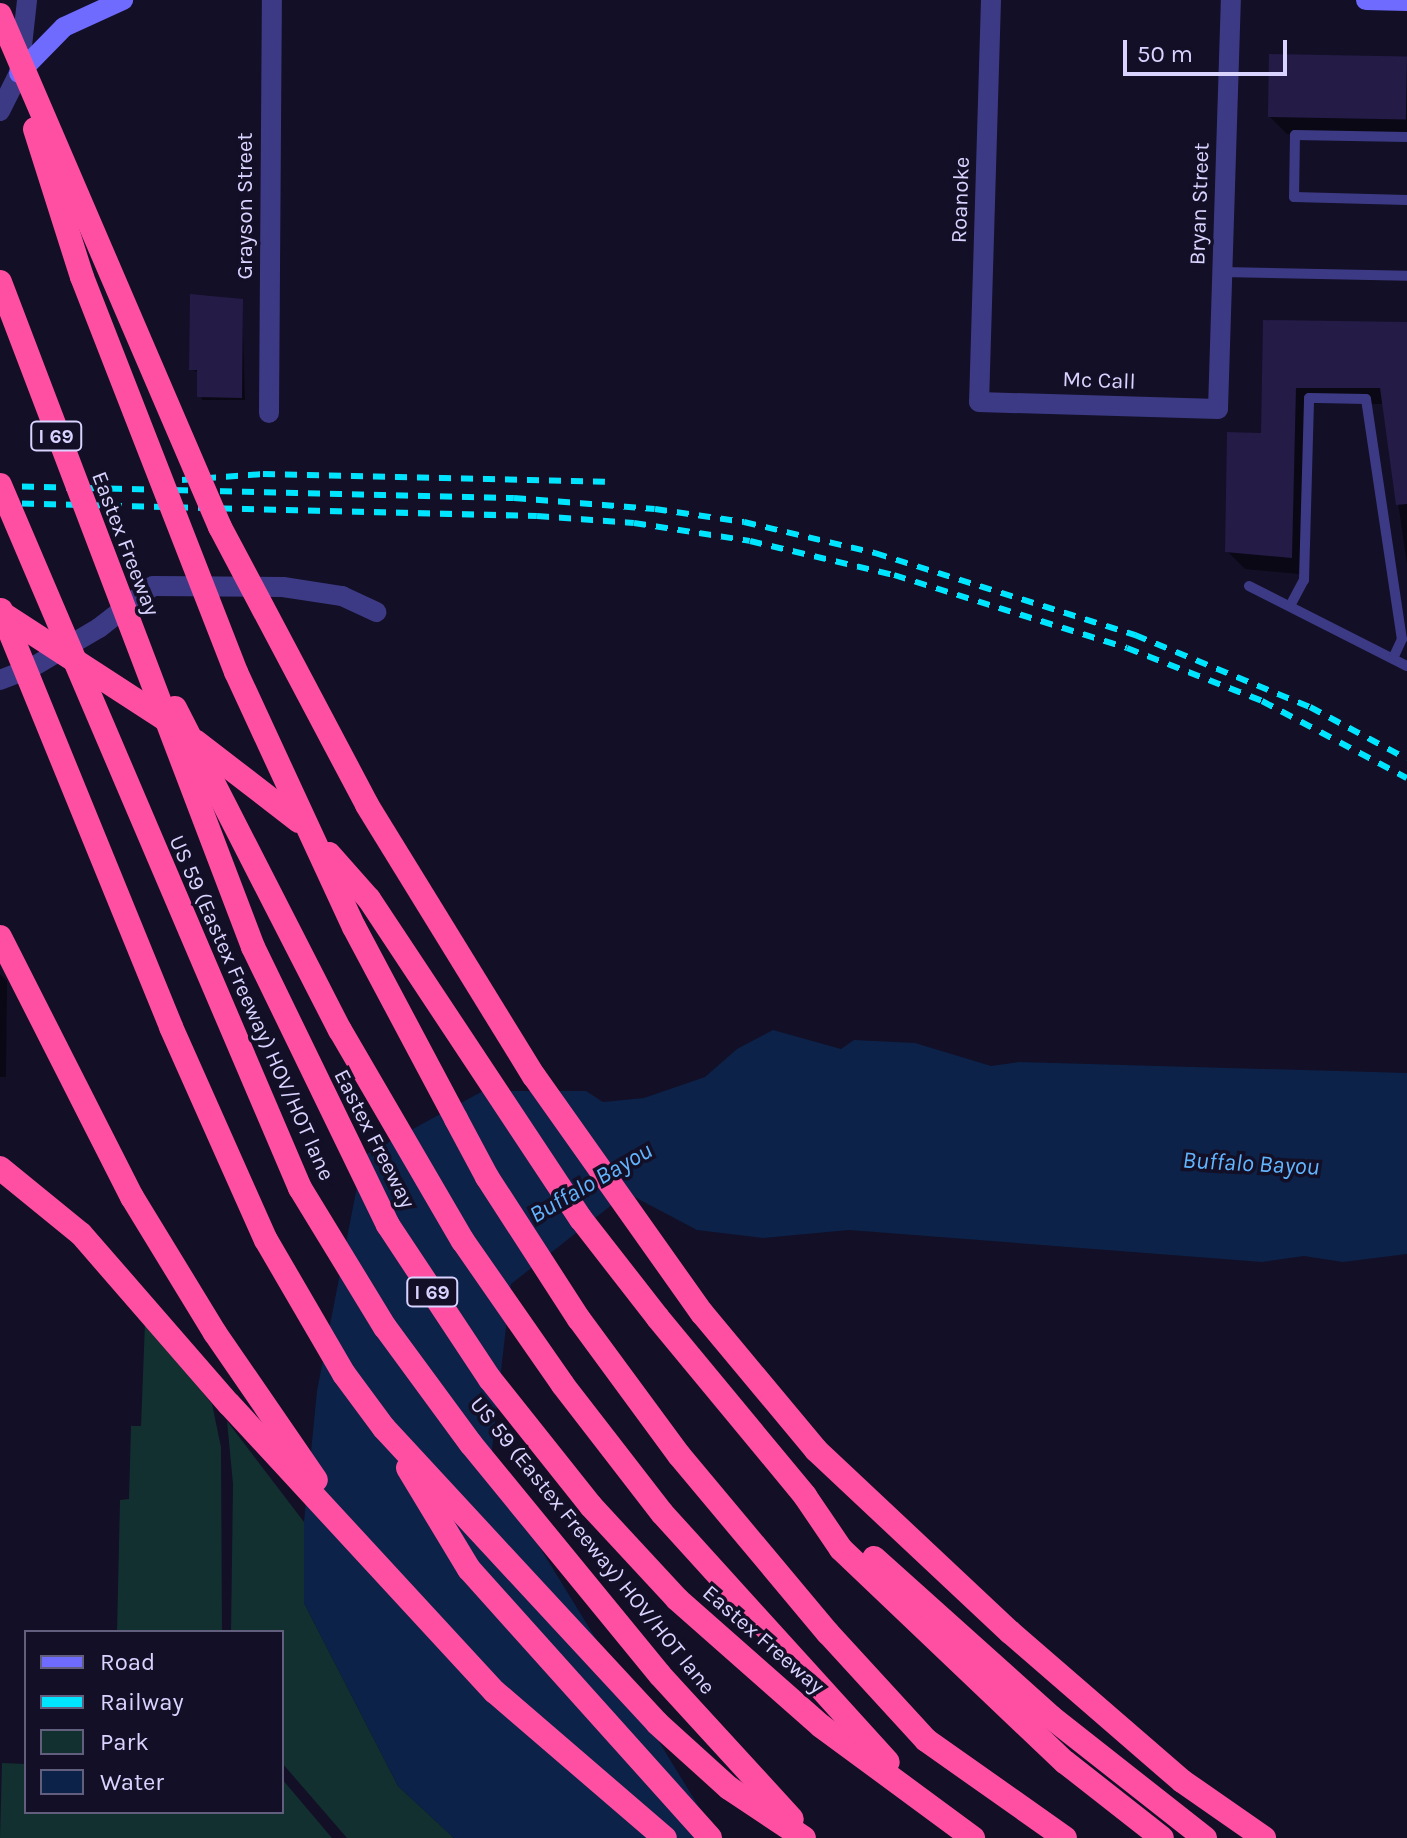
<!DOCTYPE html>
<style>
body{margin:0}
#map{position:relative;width:1407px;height:1838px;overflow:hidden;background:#130f26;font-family:Karla,sans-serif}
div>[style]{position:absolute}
.green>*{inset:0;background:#12302f}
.water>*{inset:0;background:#0c2248}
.shadow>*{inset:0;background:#0007}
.building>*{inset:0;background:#241b47;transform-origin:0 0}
.service>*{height:10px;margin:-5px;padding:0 5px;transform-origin:5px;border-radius:5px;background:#3d3a85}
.minor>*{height:20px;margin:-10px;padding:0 10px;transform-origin:10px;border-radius:10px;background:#3d3a85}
.tertiary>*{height:20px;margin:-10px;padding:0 10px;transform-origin:10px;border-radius:10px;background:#3d3a85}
.secondary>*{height:20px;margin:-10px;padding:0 10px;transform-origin:10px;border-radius:10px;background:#6f6bff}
.motorway>*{height:24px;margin:-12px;padding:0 12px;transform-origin:12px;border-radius:12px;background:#ff4fa3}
.rail>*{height:6px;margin-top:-3px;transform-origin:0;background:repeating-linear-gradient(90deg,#00e5ff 0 12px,transparent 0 22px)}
.motorway-bridge>*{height:24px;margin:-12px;padding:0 12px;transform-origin:12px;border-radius:12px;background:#ff4fa3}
span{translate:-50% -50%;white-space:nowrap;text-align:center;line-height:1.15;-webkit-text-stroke:7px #130f26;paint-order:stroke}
.shield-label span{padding:2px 6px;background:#130f26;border:2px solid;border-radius:6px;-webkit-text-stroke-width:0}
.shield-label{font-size:20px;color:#d9d4ff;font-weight:700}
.street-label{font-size:22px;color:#d9d4ff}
.water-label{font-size:24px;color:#62b6ff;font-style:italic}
.legend{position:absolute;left:24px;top:1630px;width:260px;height:184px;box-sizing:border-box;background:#130f26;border:2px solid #625e7d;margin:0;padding:10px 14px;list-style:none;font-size:24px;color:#d9d4ff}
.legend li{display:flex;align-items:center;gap:16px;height:40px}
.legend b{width:40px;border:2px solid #625e7d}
.scale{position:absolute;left:1123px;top:40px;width:164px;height:36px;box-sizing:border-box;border:4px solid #d9d4ff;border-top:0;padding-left:10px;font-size:24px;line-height:28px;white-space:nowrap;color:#d9d4ff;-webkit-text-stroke:6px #130f26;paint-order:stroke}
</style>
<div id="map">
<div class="green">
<div style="clip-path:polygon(145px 1322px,212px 1404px,221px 1447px,222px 1632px,117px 1632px,120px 1500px,129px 1499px,131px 1426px,141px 1426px)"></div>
<div style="clip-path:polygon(227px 1421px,304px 1522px,304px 1603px,398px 1786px,454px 1838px,347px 1838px,282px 1763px,282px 1632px,231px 1632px,233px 1484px)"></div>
<div style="clip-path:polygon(2px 1763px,26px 1764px,26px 1812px,282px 1812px,282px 1779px,332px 1838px,0 1838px)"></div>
</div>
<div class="water">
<div style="clip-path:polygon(773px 1030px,841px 1049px,854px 1040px,915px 1043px,991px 1066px,1019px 1062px,1407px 1073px,1407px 1254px,1343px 1262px,1304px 1256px,1262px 1262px,849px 1230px,763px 1238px,697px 1230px,627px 1193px,511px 1284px,490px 1466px,718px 1838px,454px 1838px,398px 1786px,304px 1603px,304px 1522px,317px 1391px,363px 1156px,483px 1091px,586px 1091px,603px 1102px,644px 1098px,705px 1077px,737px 1049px)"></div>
</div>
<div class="shadow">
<div style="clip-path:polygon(1407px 59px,1407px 137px,1287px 134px,1270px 117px)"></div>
<div style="clip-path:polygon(242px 301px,245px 400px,202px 400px,199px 373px,191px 369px)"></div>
<div style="clip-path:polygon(1265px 322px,1407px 324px,1407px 565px,1384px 404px,1313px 404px,1309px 575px,1245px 569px,1227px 551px,1262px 435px)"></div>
<div style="clip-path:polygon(0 974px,7px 981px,6px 1077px,0 1077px)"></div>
</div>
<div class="building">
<div style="left:1269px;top:54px;width:138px;height:63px;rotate:1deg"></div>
<div style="clip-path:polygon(190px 294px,243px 299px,242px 398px,197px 397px,197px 370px,189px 370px)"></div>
<div style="clip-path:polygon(1263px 320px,1407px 322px,1407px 504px,1396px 505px,1380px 388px,1296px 388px,1292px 558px,1225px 552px,1227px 432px,1261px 433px)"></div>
</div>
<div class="service">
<div style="left:1407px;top:137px;width:112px;rotate:-179deg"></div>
<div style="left:1295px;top:135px;width:62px;rotate:90.9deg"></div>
<div style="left:1294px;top:197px;width:113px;rotate:1.5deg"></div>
<div style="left:1222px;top:272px;width:185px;rotate:1.2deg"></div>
<div style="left:1249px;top:586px;width:177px;rotate:26.9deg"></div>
<div style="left:1290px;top:606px;width:30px;rotate:-62deg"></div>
<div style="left:1304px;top:580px;width:182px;rotate:-88.4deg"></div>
<div style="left:1309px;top:398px;width:57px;rotate:1deg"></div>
<div style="left:1366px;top:399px;width:243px;rotate:81.5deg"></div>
<div style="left:1402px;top:639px;width:21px;rotate:115deg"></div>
</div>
<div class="minor">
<div style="left:991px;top:0;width:402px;rotate:91.7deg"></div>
<div style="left:979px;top:402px;width:239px;rotate:1.7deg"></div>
<div style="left:1218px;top:409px;width:409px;rotate:-88.2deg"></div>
<div style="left:269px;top:413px;width:413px;rotate:-89.6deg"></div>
<div style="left:0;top:680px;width:33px;rotate:-21deg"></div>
<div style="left:31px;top:668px;width:79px;rotate:-30.5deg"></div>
<div style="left:99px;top:628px;width:68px;rotate:-37.9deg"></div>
<div style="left:153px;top:586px;width:130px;rotate:0.4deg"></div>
<div style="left:283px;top:587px;width:60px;rotate:8.7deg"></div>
<div style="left:342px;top:596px;width:38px;rotate:25deg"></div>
</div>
<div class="tertiary">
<div style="left:0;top:111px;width:42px;rotate:-63.4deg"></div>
<div style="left:19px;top:73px;width:73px;rotate:-83.7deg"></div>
</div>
<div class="secondary">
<div style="left:1366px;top:0;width:41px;rotate:1.4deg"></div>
<div style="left:19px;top:73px;width:64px;rotate:-45.6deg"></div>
<div style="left:64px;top:27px;width:65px;rotate:-24.6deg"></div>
</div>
<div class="motorway">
<div style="left:0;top:937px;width:292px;rotate:63.1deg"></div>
<div style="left:132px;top:1197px;width:159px;rotate:58.6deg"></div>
<div style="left:215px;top:1333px;width:178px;rotate:55.5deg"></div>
<div style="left:456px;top:1119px;width:66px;rotate:61.9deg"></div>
<div style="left:487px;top:1177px;width:169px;rotate:57.1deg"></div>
<div style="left:579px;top:1319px;width:169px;rotate:53.7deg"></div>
<div style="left:679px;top:1455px;width:232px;rotate:50.1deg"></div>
<div style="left:828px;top:1633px;width:145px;rotate:47.5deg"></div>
<div style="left:926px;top:1740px;width:170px;rotate:35.2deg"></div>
<div style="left:0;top:1168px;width:104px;rotate:39.2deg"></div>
<div style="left:81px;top:1234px;width:225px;rotate:49deg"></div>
<div style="left:229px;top:1404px;width:392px;rotate:47.3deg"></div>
<div style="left:495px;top:1692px;width:224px;rotate:40.7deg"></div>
<div style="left:658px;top:1318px;width:231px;rotate:50.4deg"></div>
<div style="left:805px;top:1496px;width:64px;rotate:55.8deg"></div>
<div style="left:841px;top:1549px;width:309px;rotate:43.6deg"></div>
<div style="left:1065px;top:1762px;width:123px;rotate:38.1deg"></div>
<div style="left:384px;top:1428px;width:402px;rotate:47.2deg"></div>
<div style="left:657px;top:1723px;width:97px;rotate:42.1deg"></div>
<div style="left:729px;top:1788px;width:90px;rotate:33.7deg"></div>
<div style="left:471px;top:1444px;width:298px;rotate:50.7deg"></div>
<div style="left:660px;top:1675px;width:195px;rotate:47.5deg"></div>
<div style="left:816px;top:1450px;width:266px;rotate:43.2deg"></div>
<div style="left:1010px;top:1632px;width:228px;rotate:40.9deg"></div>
<div style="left:1182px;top:1781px;width:100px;rotate:34.8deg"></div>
<div style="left:408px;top:1468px;width:118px;rotate:58.9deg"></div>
<div style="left:469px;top:1569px;width:361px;rotate:48.1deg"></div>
<div style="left:874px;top:1558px;width:238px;rotate:41.9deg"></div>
<div style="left:1051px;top:1717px;width:196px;rotate:38.2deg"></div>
</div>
<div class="rail">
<div style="left:182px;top:480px;width:81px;rotate:-4.2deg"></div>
<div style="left:263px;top:474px;width:342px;rotate:1.3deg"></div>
<div style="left:0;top:486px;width:514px;rotate:1.34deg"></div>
<div style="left:514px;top:498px;width:141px;rotate:4.5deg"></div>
<div style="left:655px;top:509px;width:90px;rotate:8.3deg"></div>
<div style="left:744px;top:522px;width:135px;rotate:13.3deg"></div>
<div style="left:875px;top:553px;width:273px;rotate:17.5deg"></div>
<div style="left:1135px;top:635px;width:189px;rotate:22.4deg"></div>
<div style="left:1310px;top:707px;width:110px;rotate:28.2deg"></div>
<div style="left:0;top:503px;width:537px;rotate:1.39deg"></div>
<div style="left:537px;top:516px;width:97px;rotate:4.1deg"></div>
<div style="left:634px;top:523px;width:117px;rotate:8.8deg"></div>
<div style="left:750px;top:541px;width:148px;rotate:13.3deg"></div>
<div style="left:894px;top:575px;width:244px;rotate:17.4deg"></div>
<div style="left:1127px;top:648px;width:145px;rotate:21.4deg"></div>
<div style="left:1262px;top:701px;width:164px;rotate:28deg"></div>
</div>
<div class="motorway-bridge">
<div style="left:0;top:15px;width:557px;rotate:66.75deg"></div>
<div style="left:220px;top:527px;width:314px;rotate:62.1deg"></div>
<div style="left:367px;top:805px;width:318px;rotate:58.4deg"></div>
<div style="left:534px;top:1076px;width:291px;rotate:54.7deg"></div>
<div style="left:702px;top:1313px;width:178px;rotate:50.2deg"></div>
<div style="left:35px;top:129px;width:155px;rotate:72.4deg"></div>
<div style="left:82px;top:277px;width:424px;rotate:68.7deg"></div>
<div style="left:236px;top:672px;width:281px;rotate:65.2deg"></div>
<div style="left:354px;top:927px;width:217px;rotate:62deg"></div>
<div style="left:0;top:282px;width:712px;rotate:69.17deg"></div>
<div style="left:253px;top:947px;width:309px;rotate:64.1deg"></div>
<div style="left:388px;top:1225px;width:185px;rotate:56.5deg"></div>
<div style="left:490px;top:1379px;width:162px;rotate:51.5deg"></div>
<div style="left:591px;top:1506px;width:127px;rotate:47.2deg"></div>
<div style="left:677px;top:1599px;width:192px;rotate:41.4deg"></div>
<div style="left:821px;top:1726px;width:189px;rotate:36.4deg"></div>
<div style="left:0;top:485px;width:764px;rotate:66.89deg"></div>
<div style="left:300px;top:1188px;width:163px;rotate:58.6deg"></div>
<div style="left:385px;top:1327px;width:145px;rotate:53.7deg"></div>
<div style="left:1px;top:610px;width:450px;rotate:67.8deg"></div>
<div style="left:171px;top:1027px;width:233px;rotate:66deg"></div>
<div style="left:266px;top:1240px;width:155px;rotate:59.8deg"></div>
<div style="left:344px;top:1374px;width:67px;rotate:53.5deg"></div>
<div style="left:0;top:612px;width:197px;rotate:33deg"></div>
<div style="left:175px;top:708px;width:362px;rotate:62.9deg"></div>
<div style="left:340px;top:1030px;width:244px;rotate:59.8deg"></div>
<div style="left:463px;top:1241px;width:175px;rotate:55.2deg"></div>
<div style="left:563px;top:1385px;width:162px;rotate:52.3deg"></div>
<div style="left:662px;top:1513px;width:336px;rotate:47.8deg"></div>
<div style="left:195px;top:741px;width:131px;rotate:37.6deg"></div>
<div style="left:329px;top:854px;width:60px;rotate:48.4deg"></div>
<div style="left:369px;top:899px;width:384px;rotate:56.5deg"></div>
<div style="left:581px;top:1219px;width:125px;rotate:52.1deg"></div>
</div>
<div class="shield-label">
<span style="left:56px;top:436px">I 69</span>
<span style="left:432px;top:1292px">I 69</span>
</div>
<div class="street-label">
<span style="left:961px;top:200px;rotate:-88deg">Roanoke</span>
<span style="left:1200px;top:204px;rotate:-88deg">Bryan Street</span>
<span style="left:246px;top:206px;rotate:-90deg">Grayson Street</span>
<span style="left:1099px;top:381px;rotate:2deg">Mc Call</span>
<span style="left:125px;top:544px;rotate:69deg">Eastex Freeway</span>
<span style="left:251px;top:1008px;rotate:66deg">US 59 (Eastex Freeway) HOV/HOT lane</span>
<span style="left:374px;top:1139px;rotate:63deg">Eastex Freeway</span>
<span style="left:592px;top:1546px;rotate:51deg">US 59 (Eastex Freeway) HOV/HOT lane</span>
<span style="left:763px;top:1640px;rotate:41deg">Eastex Freeway</span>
</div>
<div class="water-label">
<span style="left:1251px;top:1164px;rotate:3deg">Buffalo Bayou</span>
<span style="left:591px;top:1183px;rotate:-30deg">Buffalo Bayou</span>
</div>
<ul class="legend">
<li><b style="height:10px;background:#6f6bff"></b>Road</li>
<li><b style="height:10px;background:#00e5ff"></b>Railway</li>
<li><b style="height:22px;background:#12302f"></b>Park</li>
<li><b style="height:22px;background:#0c2248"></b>Water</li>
</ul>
<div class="scale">50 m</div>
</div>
